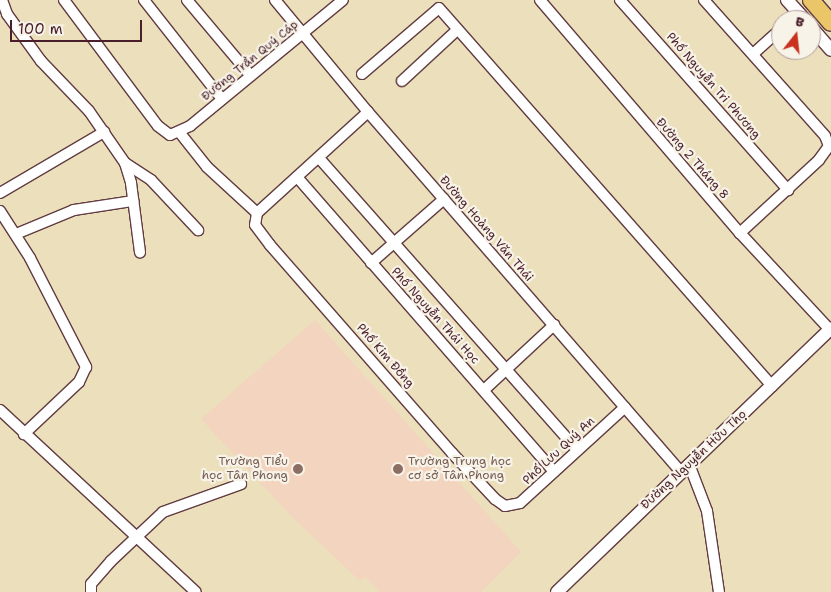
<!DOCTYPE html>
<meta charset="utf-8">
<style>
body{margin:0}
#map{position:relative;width:831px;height:592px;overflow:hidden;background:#ebdfbc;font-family:"Shantell Sans",sans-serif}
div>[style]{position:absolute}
.built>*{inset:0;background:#f3d4be}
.roads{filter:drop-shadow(1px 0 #623c41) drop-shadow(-1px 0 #623c41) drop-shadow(0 1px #623c41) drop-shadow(0 -1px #623c41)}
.minor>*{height:10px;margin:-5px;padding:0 5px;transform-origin:5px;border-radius:5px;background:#fff}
.tertiary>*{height:12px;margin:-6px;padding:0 6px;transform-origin:6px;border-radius:6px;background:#fff}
.trunk>*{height:16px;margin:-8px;padding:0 8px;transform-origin:8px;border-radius:8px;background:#eac669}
.dots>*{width:14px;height:14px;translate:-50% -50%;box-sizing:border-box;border:2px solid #f7f3e8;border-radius:50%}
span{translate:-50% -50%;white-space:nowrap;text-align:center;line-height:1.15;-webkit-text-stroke:4.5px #f7f3e8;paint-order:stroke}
.street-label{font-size:12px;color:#4a1f2b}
.education-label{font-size:12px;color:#785e54}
.right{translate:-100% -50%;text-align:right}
.left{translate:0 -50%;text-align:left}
.north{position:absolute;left:771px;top:10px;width:50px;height:50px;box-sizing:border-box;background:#f7f3e8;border:1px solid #b29e9c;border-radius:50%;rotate:16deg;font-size:14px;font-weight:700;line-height:20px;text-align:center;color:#4a1f2b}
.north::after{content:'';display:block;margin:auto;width:18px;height:22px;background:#c8321e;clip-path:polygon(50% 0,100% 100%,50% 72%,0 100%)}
.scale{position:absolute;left:10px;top:20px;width:132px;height:22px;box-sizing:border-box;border:2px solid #4a1f2b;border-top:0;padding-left:6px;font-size:15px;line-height:18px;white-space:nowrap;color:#4a1f2b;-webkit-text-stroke:4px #f7f3e8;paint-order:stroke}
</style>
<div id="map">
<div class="built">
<div style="clip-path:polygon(315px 320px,521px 552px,481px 592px,380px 592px,365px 577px,360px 581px,294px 519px,201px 419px)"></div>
</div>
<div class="roads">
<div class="minor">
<div style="left:2px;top:0;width:15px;rotate:70deg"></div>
<div style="left:7px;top:14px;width:58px;rotate:54.1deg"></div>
<div style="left:41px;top:61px;width:69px;rotate:46.2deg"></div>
<div style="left:89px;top:111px;width:63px;rotate:55.3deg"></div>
<div style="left:125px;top:163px;width:21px;rotate:73deg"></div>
<div style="left:131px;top:183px;width:70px;rotate:82.6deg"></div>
<div style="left:64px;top:0;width:157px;rotate:53.3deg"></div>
<div style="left:158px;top:126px;width:15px;rotate:37deg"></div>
<div style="left:170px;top:135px;width:22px;rotate:-24deg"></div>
<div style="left:190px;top:126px;width:198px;rotate:-39.5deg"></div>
<div style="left:144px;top:0;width:126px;rotate:51.8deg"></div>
<div style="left:187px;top:0;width:99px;rotate:49.9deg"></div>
<div style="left:275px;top:0;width:146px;rotate:50.3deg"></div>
<div style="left:368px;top:112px;width:477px;rotate:49deg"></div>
<div style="left:540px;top:0;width:307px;rotate:49.4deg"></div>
<div style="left:740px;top:233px;width:134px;rotate:47.1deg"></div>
<div style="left:620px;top:0;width:254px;rotate:48.5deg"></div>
<div style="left:704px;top:0;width:182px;rotate:48.3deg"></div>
<div style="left:825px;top:136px;width:11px;rotate:68deg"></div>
<div style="left:829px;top:146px;width:17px;rotate:126deg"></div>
<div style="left:819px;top:160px;width:108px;rotate:137.3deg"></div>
<div style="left:791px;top:20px;width:11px;rotate:-41deg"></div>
<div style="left:753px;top:54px;width:38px;rotate:-42deg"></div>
<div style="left:362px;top:74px;width:101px;rotate:-40.6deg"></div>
<div style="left:439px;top:8px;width:504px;rotate:48.62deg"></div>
<div style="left:402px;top:81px;width:75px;rotate:-42.8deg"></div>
<div style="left:368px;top:112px;width:150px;rotate:137.7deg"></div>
<div style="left:257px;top:213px;width:12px;rotate:99deg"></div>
<div style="left:255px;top:225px;width:25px;rotate:53deg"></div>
<div style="left:270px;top:245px;width:276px;rotate:48.8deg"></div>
<div style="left:452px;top:453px;width:63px;rotate:46.9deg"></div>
<div style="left:495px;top:499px;width:12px;rotate:35deg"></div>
<div style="left:505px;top:506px;width:15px;rotate:-11deg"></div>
<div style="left:520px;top:503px;width:142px;rotate:-42.4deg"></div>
<div style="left:180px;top:133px;width:43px;rotate:51.5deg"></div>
<div style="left:207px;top:167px;width:68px;rotate:42.6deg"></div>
<div style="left:319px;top:158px;width:390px;rotate:48.5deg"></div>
<div style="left:125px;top:163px;width:31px;rotate:33deg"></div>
<div style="left:151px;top:180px;width:69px;rotate:46.8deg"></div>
<div style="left:297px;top:177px;width:391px;rotate:48.9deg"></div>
<div style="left:0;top:193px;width:121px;rotate:-30.4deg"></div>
<div style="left:0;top:211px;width:56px;rotate:57.4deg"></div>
<div style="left:30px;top:258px;width:123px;rotate:62.8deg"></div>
<div style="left:86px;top:367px;width:17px;rotate:115deg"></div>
<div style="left:79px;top:382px;width:76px;rotate:136.6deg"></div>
<div style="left:16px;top:234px;width:63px;rotate:-22.5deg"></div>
<div style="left:74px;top:210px;width:60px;rotate:-8.7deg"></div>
<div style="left:371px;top:263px;width:97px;rotate:-41.2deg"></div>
<div style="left:484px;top:390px;width:96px;rotate:-42.9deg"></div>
<div style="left:0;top:410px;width:267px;rotate:42.9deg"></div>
<div style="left:689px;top:464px;width:50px;rotate:69deg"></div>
<div style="left:707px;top:511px;width:82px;rotate:81.6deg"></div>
<div style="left:91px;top:592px;width:8px;rotate:-90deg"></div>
<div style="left:91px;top:584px;width:30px;rotate:-49deg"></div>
<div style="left:111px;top:561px;width:71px;rotate:-43.3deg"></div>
<div style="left:163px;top:512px;width:83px;rotate:-19.7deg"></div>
</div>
<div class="tertiary">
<div style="left:787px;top:0;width:27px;rotate:48deg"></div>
<div style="left:811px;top:27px;width:30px;rotate:49deg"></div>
<div style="left:557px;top:592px;width:380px;rotate:-43.9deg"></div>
</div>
<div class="trunk">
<div style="left:811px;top:0;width:30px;rotate:49deg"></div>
</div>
</div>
<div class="dots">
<div style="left:298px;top:469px;background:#8d6e63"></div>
<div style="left:398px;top:469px;background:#8d6e63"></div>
</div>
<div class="street-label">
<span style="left:250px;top:61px;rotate:-39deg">Đường Trần Quý Cáp</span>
<span style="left:713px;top:86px;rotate:49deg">Phố Nguyễn Tri Phương</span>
<span style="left:692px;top:159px;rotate:49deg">Đường 2 Tháng 8</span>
<span style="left:486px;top:229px;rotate:49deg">Đường Hoàng Văn Thái</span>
<span style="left:435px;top:316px;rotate:48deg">Phố Nguyễn Thái Học</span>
<span style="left:385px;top:356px;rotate:49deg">Phố Kim Đồng</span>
<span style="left:559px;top:451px;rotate:-43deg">Phố Lưu Quý An</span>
<span style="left:694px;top:460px;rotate:-43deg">Đường Nguyễn Hữu Thọ</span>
</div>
<div class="education-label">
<span class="right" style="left:288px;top:469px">Trường Tiểu<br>học Tân Phong</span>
<span class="left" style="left:408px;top:469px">Trường Trung học<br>cơ sở Tân Phong</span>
</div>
<div class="north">B</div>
<div class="scale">100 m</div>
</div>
